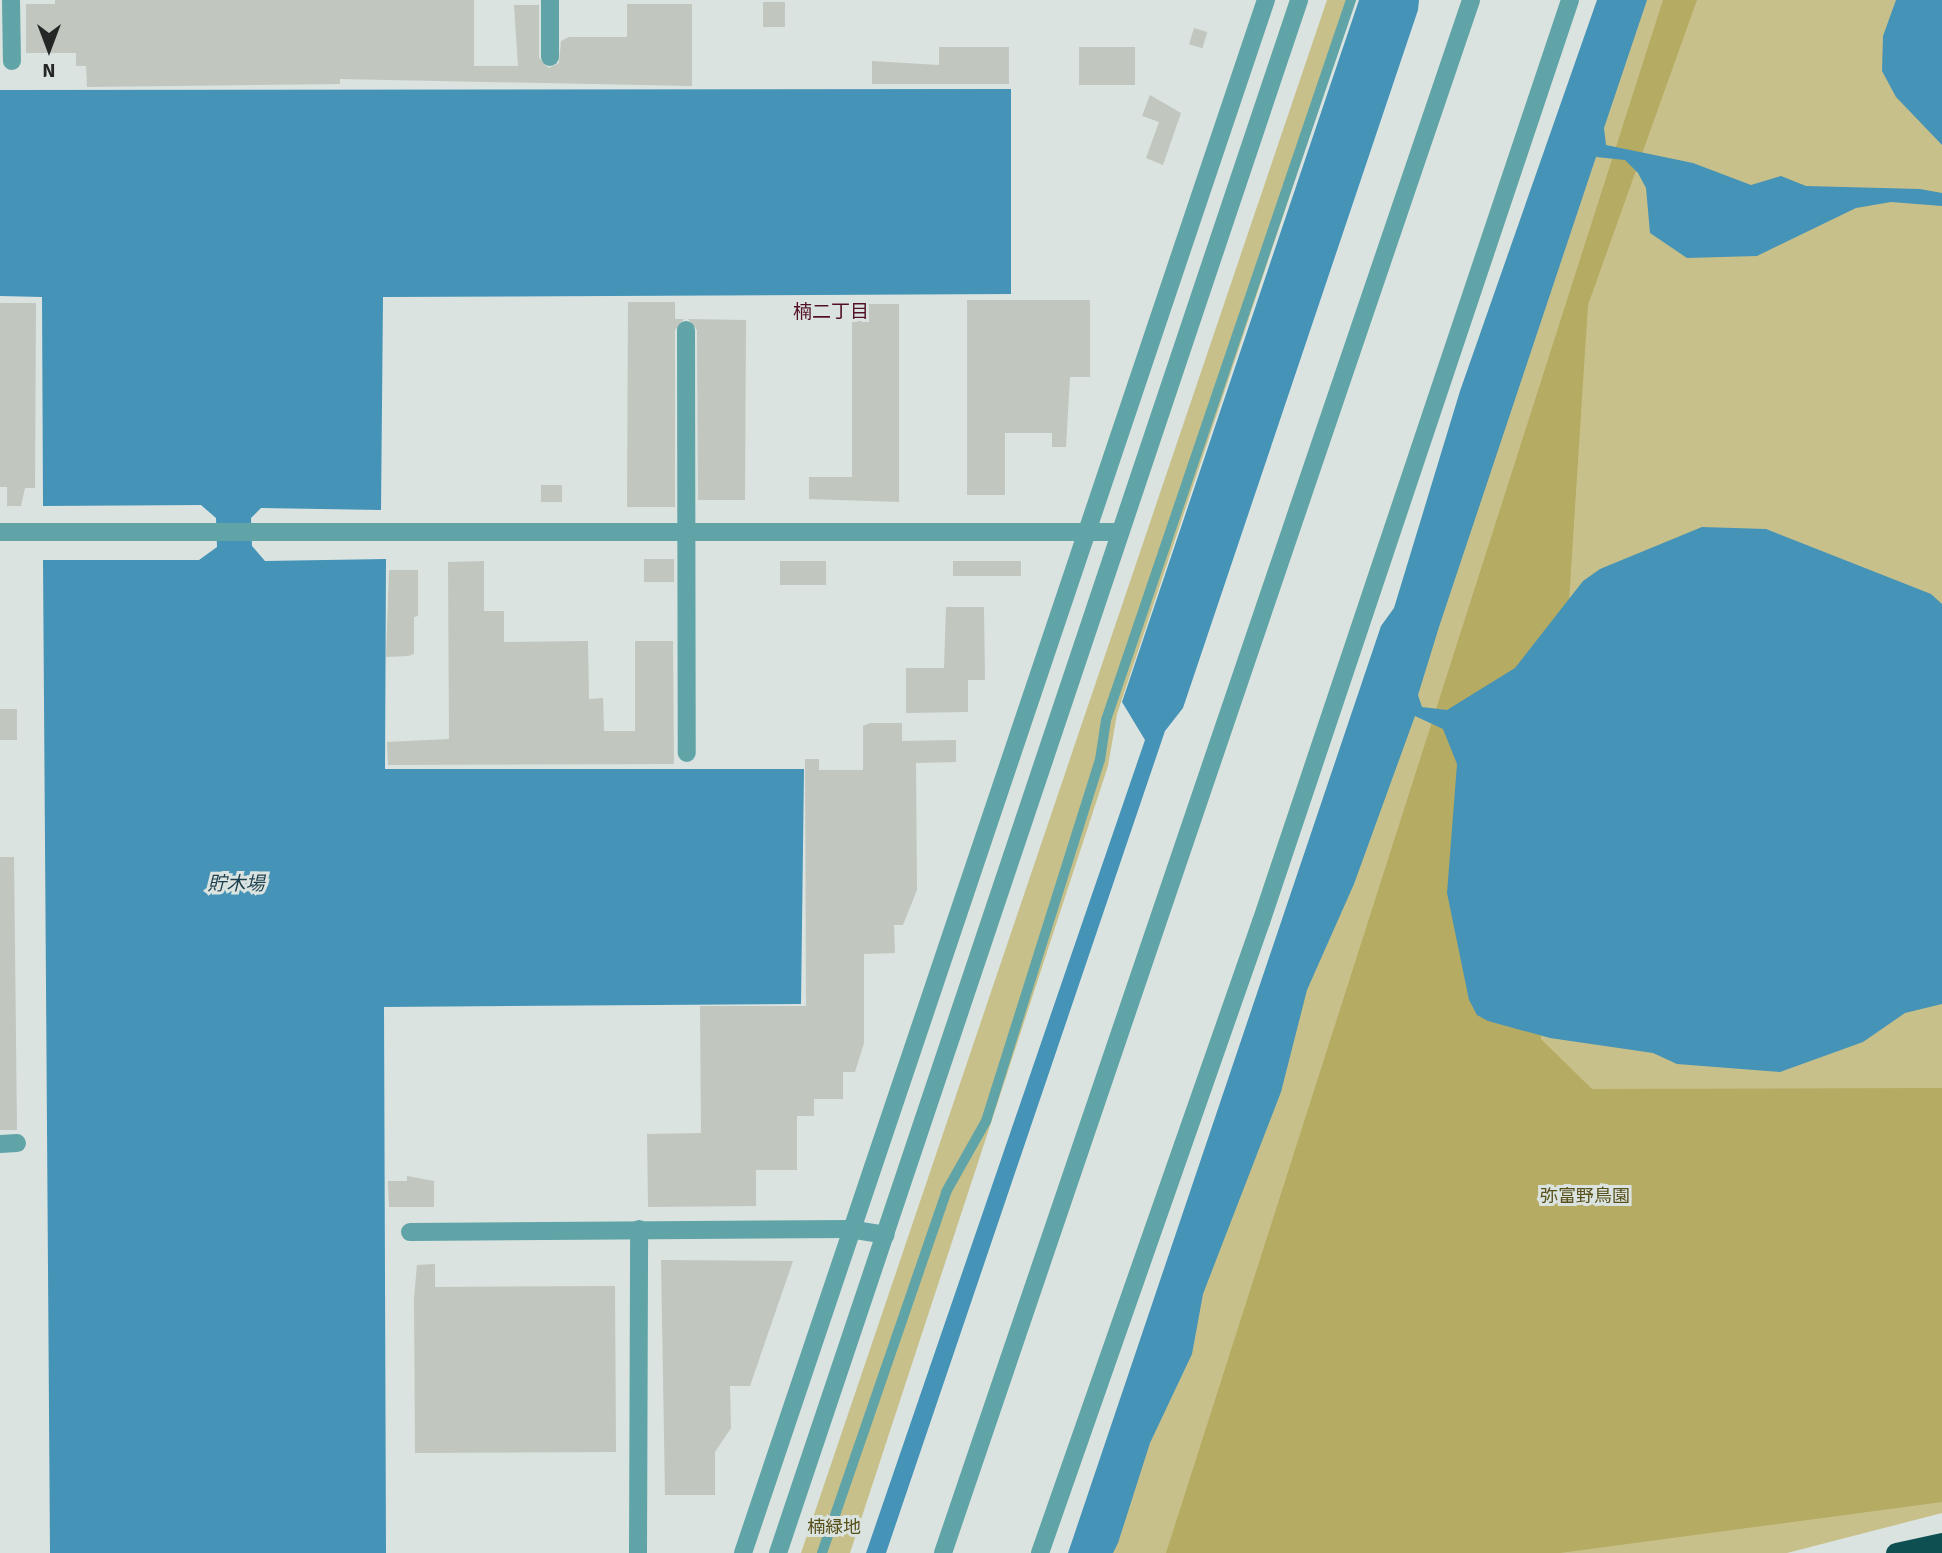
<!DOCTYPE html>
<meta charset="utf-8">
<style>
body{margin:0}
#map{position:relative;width:1942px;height:1553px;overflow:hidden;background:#dae3df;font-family:Signika,"Noto Sans JP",sans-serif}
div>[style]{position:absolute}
.green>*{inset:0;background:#c8c08a}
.forest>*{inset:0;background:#b5ab63}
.water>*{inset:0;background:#4593b7}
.building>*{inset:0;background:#c1c6be;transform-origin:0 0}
.service>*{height:10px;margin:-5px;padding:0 5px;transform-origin:5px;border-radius:5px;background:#60a4a7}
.minor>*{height:18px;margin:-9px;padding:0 9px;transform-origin:9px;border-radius:9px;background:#60a4a7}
.tertiary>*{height:18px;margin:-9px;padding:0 9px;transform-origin:9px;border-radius:9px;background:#60a4a7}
.motorway>*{height:21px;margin:-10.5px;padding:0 10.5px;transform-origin:10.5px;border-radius:10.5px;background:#0e4f52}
span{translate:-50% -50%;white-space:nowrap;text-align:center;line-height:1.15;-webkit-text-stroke:6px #dae3df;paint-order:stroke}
.park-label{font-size:18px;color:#58501a}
.neighbourhood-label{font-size:19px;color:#520f27}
.water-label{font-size:19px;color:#1c3f4f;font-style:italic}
.north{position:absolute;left:14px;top:14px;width:70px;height:70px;-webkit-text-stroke:5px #dae3df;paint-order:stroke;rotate:180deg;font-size:19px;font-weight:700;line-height:28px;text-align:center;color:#242726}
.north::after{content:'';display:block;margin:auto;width:24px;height:32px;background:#242726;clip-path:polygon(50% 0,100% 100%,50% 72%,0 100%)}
</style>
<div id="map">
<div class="green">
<div style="clip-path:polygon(1327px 0,1355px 0,1117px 714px,1108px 766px,850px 1553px,801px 1553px)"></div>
<div style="clip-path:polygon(1614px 0,1942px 0,1942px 1513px,1787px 1553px,1086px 1553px)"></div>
</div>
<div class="forest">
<div style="clip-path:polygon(1663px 0,1697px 0,1588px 305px,1541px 1039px,1592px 1089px,1942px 1088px,1942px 1502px,1560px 1553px,1166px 1553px)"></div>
</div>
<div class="water">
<div style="clip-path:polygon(1359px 0,1419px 0,1418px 10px,1183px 708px,1165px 731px,886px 1553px,866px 1553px,1145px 740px,1122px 702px)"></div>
<div style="clip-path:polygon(1597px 0,1647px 0,1604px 128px,1606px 145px,1693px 163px,1751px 185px,1781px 176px,1806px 186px,1920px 189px,1942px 193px,1942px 206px,1891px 202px,1856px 208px,1757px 256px,1687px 258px,1650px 233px,1646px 188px,1638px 173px,1625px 160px,1596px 157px,1439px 627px,1418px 695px,1422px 707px,1447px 710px,1515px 668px,1583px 581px,1600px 569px,1702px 527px,1766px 529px,1931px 594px,1942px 604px,1942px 1004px,1905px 1013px,1863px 1042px,1780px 1072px,1677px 1064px,1653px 1053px,1550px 1038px,1488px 1021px,1477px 1015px,1469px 1000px,1447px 893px,1457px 764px,1443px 729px,1415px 716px,1354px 884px,1307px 990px,1281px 1092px,1203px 1294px,1192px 1354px,1150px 1443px,1118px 1543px,1113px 1553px,1068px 1553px,1381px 626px,1394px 608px,1460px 391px)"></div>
<div style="clip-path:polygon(1896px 0,1942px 0,1942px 145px,1896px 97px,1882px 71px,1883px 36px)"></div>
<div style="clip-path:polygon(1011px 89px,1011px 294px,383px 297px,381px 510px,261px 508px,251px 518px,252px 546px,265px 561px,386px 559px,385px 769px,804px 769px,801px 1004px,384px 1007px,386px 1553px,50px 1553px,43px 560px,199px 560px,217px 547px,216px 518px,201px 505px,43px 506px,42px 297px,0 296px,0 90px)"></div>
</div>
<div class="building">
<div style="clip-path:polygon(55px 0,474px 0,474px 66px,518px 66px,514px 5px,539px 5px,539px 58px,549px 68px,559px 63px,561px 41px,569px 37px,627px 37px,627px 4px,692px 4px,692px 86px,340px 79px,340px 84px,87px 87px,86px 66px,76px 66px,76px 53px,26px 53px,26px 4px,55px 4px)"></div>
<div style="left:763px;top:2px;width:22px;height:25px"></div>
<div style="left:1194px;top:28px;width:14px;height:17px;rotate:17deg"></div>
<div style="clip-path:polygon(939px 47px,1009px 47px,1009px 84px,872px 84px,872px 61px,939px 65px)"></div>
<div style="left:1079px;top:47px;width:56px;height:38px"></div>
<div style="clip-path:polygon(1150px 95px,1181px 113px,1163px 165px,1146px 158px,1159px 122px,1142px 116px)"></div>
<div style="clip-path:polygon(967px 300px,1090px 300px,1090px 377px,1070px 377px,1066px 447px,1052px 447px,1052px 433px,1005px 433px,1005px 495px,967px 495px)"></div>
<div style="clip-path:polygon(628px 302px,675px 302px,675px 319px,684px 319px,675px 330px,675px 507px,627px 507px)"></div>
<div style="clip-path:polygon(0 303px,36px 303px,35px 488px,25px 488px,21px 506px,7px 506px,7px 487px,0 487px)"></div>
<div style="clip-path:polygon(852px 304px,899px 304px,899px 502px,809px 499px,809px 477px,852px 477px)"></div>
<div style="clip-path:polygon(688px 319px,746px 320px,745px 500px,698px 500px,697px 330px)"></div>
<div style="left:541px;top:485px;width:21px;height:17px"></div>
<div style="left:644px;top:559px;width:30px;height:23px"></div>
<div style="clip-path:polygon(484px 561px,484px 611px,504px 611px,504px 642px,588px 641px,589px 699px,603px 698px,604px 731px,635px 731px,635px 641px,673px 641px,674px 764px,388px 765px,387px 742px,449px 739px,448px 562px)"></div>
<div style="left:780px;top:561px;width:46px;height:24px"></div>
<div style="left:953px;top:561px;width:68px;height:15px"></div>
<div style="clip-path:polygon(389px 570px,418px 570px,418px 616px,414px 617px,414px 654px,408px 656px,386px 657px)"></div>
<div style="clip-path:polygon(946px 607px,984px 607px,985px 680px,968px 680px,968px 712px,906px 713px,906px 668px,944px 668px)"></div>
<div style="left:0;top:709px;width:17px;height:31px"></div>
<div style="clip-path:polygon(870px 723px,902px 723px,902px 741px,956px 740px,956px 762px,916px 763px,917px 890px,903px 925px,894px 925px,895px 953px,864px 954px,864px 1043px,855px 1072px,843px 1072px,843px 1099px,814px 1099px,814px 1116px,797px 1116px,797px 1170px,756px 1170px,756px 1206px,648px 1207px,647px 1134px,701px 1133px,700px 1006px,806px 1006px,805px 759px,819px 759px,819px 770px,863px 770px,863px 726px)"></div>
<div style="clip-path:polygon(0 857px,14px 857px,17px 1130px,0 1130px)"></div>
<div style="clip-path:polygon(407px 1176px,434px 1181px,434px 1207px,389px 1207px,388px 1181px,407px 1181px)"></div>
<div style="clip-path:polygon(661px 1260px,793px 1261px,750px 1386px,730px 1386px,731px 1428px,715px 1452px,715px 1495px,665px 1495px)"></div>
<div style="clip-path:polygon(435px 1264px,435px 1287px,615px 1286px,616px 1452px,415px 1453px,414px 1298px,417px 1265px)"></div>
</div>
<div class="service">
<div style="left:822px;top:1553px;width:382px;rotate:-71deg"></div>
<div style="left:946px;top:1192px;width:81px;rotate:-60.6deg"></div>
<div style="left:986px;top:1121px;width:379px;rotate:-72.5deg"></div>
<div style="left:1100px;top:760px;width:40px;rotate:-81.5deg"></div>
<div style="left:1106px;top:720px;width:761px;rotate:-71.21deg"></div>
</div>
<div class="minor">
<div style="left:11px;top:0;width:61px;rotate:89.1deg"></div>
<div style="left:550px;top:0;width:57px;rotate:90deg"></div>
<div style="left:686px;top:330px;width:423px;rotate:89.9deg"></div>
<div style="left:0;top:1144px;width:17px;rotate:-3deg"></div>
<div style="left:410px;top:1232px;width:439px;rotate:-0.4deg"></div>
<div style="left:849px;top:1229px;width:37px;rotate:9deg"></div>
<div style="left:638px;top:1553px;width:324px;rotate:-89.8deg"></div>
<div style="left:943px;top:1553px;width:1640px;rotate:-71.22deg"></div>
<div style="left:1040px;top:1553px;width:669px;rotate:-70.7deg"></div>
<div style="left:1261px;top:922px;width:972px;rotate:-71.47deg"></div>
</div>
<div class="tertiary">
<div style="left:0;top:532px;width:1120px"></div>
<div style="left:743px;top:1553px;width:1639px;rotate:-71.39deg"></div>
<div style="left:778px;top:1553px;width:1638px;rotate:-71.45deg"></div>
</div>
<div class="motorway">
<div style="left:1896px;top:1553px;width:47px;rotate:-12.3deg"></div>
</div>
<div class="park-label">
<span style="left:1585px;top:1196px">弥富野鳥園</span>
<span style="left:834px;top:1527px">楠緑地</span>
</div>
<div class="neighbourhood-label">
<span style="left:831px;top:313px">楠二丁目</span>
</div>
<div class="water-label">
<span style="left:236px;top:885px">貯木場</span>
</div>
<div class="north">N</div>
</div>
